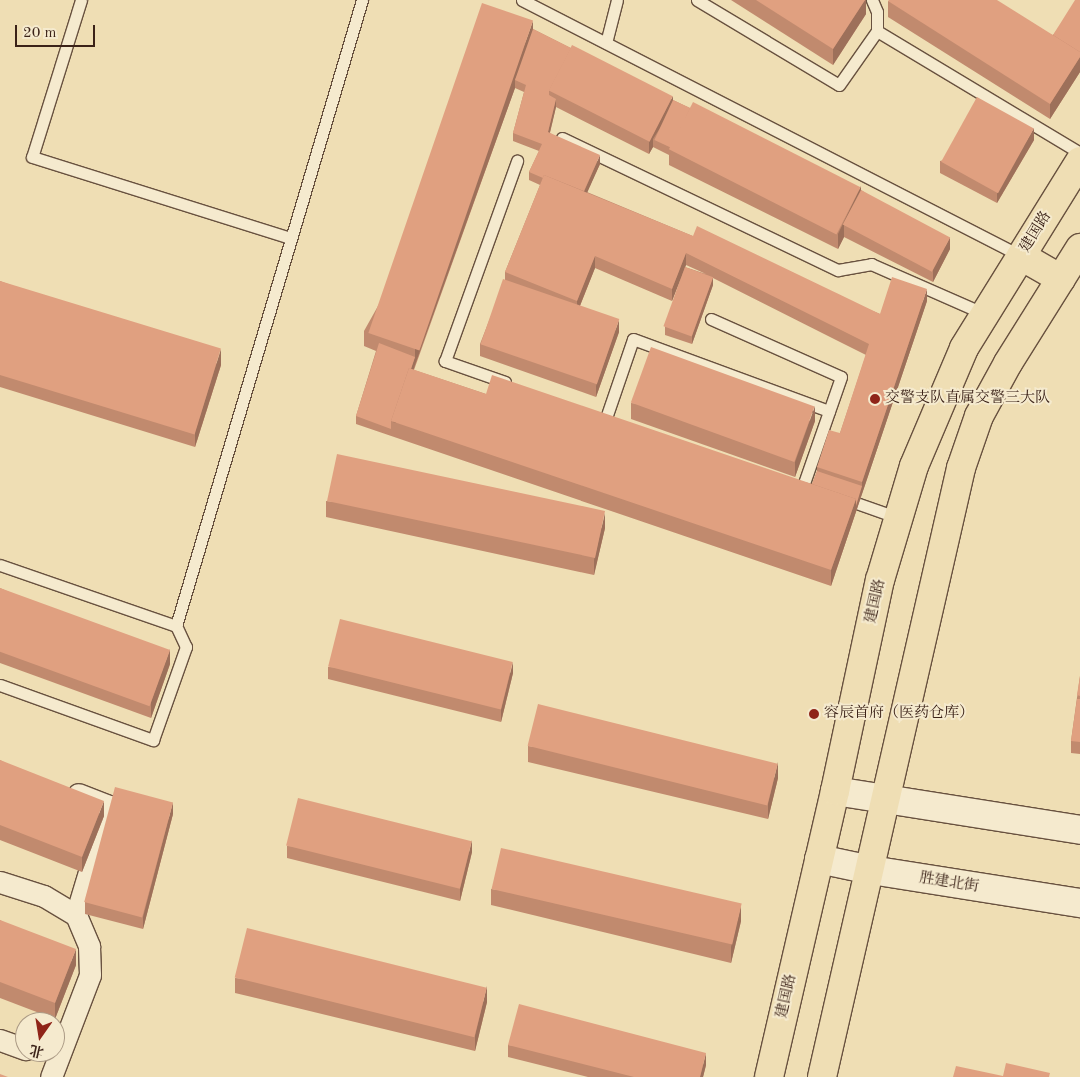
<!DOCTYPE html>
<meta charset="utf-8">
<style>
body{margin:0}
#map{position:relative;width:1080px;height:1077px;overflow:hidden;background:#efdeb4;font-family:"Old Standard TT","Noto Serif SC",serif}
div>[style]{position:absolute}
.roads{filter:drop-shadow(1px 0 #68513f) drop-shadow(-1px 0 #68513f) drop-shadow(0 1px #68513f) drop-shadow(0 -1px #68513f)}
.service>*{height:11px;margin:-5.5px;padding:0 5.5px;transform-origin:5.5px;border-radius:5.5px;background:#f5eace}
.minor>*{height:21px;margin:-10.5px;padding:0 10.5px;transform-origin:10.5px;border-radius:10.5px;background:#f5eace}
.secondary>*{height:28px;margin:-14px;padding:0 14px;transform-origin:14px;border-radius:14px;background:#f5eace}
.primary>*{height:28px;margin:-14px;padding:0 14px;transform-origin:14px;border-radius:14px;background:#efdeb4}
.wall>*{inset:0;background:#c18a6e}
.shaded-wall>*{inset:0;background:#9d705a}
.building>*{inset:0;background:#e0a080;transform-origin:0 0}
.dots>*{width:14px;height:14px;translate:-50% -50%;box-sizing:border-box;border:2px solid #f5eace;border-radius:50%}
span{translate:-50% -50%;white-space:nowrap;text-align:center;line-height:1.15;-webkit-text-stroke:4px #f5eace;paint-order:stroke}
.street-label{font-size:15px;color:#3b2218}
.poi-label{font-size:15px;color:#3b2218}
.left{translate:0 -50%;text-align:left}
.north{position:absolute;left:15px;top:1012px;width:50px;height:50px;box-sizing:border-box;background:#f5eace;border:1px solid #ab9a85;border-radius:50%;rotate:193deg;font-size:14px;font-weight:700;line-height:20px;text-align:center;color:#3b2218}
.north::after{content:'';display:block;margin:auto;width:18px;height:22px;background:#8f2418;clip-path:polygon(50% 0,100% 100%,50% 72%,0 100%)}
.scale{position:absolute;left:15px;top:25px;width:80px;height:22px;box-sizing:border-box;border:2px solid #3b2218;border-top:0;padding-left:6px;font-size:15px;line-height:18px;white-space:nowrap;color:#3b2218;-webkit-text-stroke:4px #f5eace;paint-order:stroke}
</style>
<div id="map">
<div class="roads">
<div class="service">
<div style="left:81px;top:0;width:164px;rotate:107.3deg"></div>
<div style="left:32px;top:157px;width:271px;rotate:17.4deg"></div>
<div style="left:522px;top:0;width:561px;rotate:27.16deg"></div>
<div style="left:697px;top:0;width:165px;rotate:30.9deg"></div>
<div style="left:839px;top:85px;width:66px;rotate:-54.9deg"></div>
<div style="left:872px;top:0;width:13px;rotate:67deg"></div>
<div style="left:877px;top:12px;width:19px;rotate:90deg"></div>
<div style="left:877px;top:31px;width:237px;rotate:31deg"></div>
<div style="left:606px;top:43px;width:44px;rotate:-75.7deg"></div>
<div style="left:562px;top:138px;width:306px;rotate:25.6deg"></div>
<div style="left:838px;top:270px;width:34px;rotate:-10deg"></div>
<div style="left:871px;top:264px;width:124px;rotate:23.7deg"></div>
<div style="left:711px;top:319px;width:142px;rotate:24deg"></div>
<div style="left:841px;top:377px;width:115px;rotate:109.2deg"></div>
<div style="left:505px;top:382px;width:64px;rotate:-160.7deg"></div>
<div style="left:445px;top:361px;width:213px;rotate:-70.2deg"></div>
<div style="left:606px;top:418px;width:83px;rotate:-71.1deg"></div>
<div style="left:633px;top:339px;width:209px;rotate:20.2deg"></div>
<div style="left:859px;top:504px;width:42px;rotate:19.3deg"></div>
<div style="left:0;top:565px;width:186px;rotate:19.1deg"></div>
<div style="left:176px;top:626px;width:653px;rotate:-73.45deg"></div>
<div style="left:0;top:685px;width:163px;rotate:19.8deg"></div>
<div style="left:153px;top:740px;width:99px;rotate:-70.5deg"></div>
<div style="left:186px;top:647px;width:23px;rotate:-115deg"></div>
</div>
<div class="minor">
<div style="left:0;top:882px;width:46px;rotate:17.7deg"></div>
<div style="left:44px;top:896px;width:37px;rotate:31deg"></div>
<div style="left:76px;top:915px;width:34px;rotate:67deg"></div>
<div style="left:89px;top:946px;width:29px;rotate:88deg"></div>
<div style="left:90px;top:975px;width:109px;rotate:110.9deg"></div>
<div style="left:76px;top:915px;width:114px;rotate:-73.2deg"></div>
<div style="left:109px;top:806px;width:33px;rotate:-159deg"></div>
<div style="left:0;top:1040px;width:27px;rotate:20deg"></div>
</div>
<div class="secondary">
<div style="left:835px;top:791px;width:248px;rotate:9deg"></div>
<div style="left:819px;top:859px;width:53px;rotate:11.9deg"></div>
<div style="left:871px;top:870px;width:212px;rotate:9deg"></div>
</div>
<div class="primary">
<div style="left:1021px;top:256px;width:46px;rotate:29.9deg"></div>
<div style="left:769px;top:1077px;width:294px;rotate:-77deg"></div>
<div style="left:835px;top:791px;width:216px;rotate:-78deg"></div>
<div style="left:880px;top:580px;width:119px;rotate:-73.4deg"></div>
<div style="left:914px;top:466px;width:128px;rotate:-67deg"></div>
<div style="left:964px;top:348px;width:220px;rotate:-58.2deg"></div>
<div style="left:822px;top:1077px;width:625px;rotate:-77.14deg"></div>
<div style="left:961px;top:468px;width:55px;rotate:-70.9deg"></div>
<div style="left:979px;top:416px;width:60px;rotate:-61.3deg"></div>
<div style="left:1008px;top:363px;width:136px;rotate:-57.9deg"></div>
</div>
</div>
<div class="wall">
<div style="clip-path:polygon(731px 0,866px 0,866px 14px,833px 65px)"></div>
<div style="clip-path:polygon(1080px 0,1080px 72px,1050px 119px,888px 17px,888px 1px,1053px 35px)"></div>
<div style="clip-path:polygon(evenodd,533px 29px,673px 100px,861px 190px,950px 249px,933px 282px,844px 237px,838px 249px,669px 165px,669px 155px,653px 147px,649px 154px,556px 107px,550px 133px,600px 164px,587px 192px,880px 314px,927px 301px,831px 586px,356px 424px,356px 416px,376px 351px,364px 346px,364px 331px,533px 29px,515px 88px,524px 92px,513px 133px,513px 141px,539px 151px,529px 172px,529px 180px,540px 185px,505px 272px,505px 280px,480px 344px,480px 356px,596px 397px,619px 332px,580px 306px,595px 268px,672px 301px,681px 278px,665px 327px,665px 335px,692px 344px,713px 285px,713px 278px,866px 355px,840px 433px,817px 467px,817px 471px,812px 484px,486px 394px,414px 370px,515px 88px,533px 29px,686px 265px,706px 274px,685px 267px,686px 265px)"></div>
<div style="clip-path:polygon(1034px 140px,997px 203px,940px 173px,940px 161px)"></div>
<div style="clip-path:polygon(0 281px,221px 365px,195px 447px,0 387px)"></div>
<div style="clip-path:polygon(631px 403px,815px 421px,795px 477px,631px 419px)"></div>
<div style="clip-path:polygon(326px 501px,605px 528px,594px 575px,326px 517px)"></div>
<div style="clip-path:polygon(0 588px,170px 664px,151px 718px,0 663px)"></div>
<div style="clip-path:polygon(328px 667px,513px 673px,501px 722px,328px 679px)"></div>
<div style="clip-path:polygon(1080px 676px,1080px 754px,1071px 753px,1071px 741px)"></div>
<div style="clip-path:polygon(528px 746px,778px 778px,768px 819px,528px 762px)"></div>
<div style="clip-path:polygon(0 760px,104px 816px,82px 872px,0 840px)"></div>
<div style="clip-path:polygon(173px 814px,143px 929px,85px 914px,85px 902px)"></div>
<div style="clip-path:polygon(287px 846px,472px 852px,460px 901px,287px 858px)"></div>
<div style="clip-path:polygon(491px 889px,741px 921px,731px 963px,491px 905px)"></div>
<div style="clip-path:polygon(0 920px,76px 965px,55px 1019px,0 998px)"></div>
<div style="clip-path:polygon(235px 978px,487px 1002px,475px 1051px,235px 993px)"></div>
<div style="clip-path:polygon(508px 1045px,706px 1065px,703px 1077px,588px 1077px,508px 1057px)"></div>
</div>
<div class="shaded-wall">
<div style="clip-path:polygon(865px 0,866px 0,866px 14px,833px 65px,833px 49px)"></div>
<div style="clip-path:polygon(533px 21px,533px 37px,515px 80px,515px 88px,415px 365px,396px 423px,393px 422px,415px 357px,415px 349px)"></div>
<div style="clip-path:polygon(1080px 57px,1080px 72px,1050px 119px,1050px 104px)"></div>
<div style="clip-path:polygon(673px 96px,673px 108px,653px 139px,653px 147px,649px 154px,649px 142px)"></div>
<div style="clip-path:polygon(556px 99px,556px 107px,548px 140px,548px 132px)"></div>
<div style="clip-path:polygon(1034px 128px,1034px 140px,997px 203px,997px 191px)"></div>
<div style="clip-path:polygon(600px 155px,600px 164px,583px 202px,583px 194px)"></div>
<div style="clip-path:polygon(861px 186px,861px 202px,844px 225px,844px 237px,838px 249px,838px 234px)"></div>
<div style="clip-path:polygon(950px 237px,950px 249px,933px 282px,933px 270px)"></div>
<div style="clip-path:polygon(686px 253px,686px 265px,672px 301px,672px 289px)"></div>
<div style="clip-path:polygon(595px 256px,595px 268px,577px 313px,577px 301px)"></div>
<div style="clip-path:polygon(713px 277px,713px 285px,692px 344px,692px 336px)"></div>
<div style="clip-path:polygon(927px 289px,927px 301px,831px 586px,831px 570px,856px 499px,862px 486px,862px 482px)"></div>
<div style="clip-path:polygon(619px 320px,619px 332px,596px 397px,596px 386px)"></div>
<div style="clip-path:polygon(221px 349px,221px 365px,195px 447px,195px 432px)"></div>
<div style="clip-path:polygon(815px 406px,815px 421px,795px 477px,795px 462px)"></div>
<div style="clip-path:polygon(605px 513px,605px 528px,594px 575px,594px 560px)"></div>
<div style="clip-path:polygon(170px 649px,170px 664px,151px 718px,151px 702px)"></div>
<div style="clip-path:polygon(513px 662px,513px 673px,501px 722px,501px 710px)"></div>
<div style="clip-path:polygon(778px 762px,778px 778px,768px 819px,768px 804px)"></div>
<div style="clip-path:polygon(104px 801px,104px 816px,82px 872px,82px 857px)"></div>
<div style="clip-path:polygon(173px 802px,173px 814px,143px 929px,143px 917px)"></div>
<div style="clip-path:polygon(472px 840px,472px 852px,460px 901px,460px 889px)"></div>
<div style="clip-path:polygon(741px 905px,741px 921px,731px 963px,731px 947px)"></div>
<div style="clip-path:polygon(76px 949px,76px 965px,55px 1019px,55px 1003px)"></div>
<div style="clip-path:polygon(487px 986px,487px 1002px,475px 1051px,475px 1036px)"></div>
<div style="clip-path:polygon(706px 1053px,706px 1065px,703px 1077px,700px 1077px)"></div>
</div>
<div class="building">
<div style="clip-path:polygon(756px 0,865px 0,833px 49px)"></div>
<div style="clip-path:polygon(889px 0,997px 0,1080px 52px,1080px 57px,1050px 104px,888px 1px)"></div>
<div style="clip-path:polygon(1075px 0,1080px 0,1080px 52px,1053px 35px)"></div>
<div style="left:482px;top:3px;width:54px;height:349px;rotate:19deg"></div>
<div style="clip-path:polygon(533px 29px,571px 48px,549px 91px,549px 95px,556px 99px,548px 132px,600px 155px,584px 191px,544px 175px,543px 178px,529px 172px,542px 144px,513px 133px,526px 85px,515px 80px)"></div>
<div style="left:572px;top:45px;width:113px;height:51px;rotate:27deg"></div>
<div style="left:977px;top:97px;width:65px;height:74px;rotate:29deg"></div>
<div style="left:673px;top:100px;width:19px;height:44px;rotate:25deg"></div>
<div style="left:693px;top:102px;width:188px;height:53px;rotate:27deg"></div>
<div style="clip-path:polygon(544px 175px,693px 236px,697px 226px,880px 314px,892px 277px,927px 289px,862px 482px,817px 467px,829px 430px,840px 433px,869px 344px,686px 253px,672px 289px,595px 256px,577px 301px,505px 272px)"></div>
<div style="left:861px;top:190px;width:101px;height:39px;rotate:28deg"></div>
<div style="left:685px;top:267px;width:30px;height:63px;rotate:20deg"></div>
<div style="left:503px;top:279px;width:123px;height:69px;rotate:19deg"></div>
<div style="left:0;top:281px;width:231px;height:90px;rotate:17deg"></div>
<div style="clip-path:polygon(379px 343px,415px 357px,411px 369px,409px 368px,391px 421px,391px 429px,356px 416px)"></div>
<div style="left:651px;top:347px;width:174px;height:59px;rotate:20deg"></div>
<div style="clip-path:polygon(409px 368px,486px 394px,492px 375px,856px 499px,831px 570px,391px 421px)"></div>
<div style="left:337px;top:454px;width:274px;height:48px;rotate:12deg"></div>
<div style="clip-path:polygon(817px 471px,862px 486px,856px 506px,856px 499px,812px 484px)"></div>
<div style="left:0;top:588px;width:181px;height:60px;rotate:20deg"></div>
<div style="left:340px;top:619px;width:178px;height:49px;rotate:14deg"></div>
<div style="clip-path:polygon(1080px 676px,1080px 696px,1077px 695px)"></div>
<div style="clip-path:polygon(1077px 699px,1080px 699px,1080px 742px,1071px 741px)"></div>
<div style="left:538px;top:704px;width:247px;height:43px;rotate:14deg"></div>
<div style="clip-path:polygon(0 760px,104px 801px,82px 857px,0 825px)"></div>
<div style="left:115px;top:787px;width:60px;height:119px;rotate:15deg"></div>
<div style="left:298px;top:798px;width:179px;height:49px;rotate:14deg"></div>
<div style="left:501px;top:848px;width:247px;height:42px;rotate:13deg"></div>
<div style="clip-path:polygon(0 920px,76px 949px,55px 1003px,0 982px)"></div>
<div style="left:247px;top:928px;width:247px;height:51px;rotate:14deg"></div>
<div style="clip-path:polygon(519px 1004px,706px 1053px,700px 1077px,634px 1077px,508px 1045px)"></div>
<div style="clip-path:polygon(1006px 1063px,1050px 1073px,1049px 1077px,953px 1077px,956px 1066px,1003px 1076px)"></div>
<div style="clip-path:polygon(0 1074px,8px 1077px,0 1077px)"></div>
</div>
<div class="dots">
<div style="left:875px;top:399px;background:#8f2418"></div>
<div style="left:814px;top:714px;background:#8f2418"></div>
</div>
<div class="street-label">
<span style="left:1036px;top:232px;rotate:-58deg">建国路</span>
<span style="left:876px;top:601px;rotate:-77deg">建国路</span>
<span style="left:949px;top:883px;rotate:9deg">胜建北街</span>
<span style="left:787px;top:996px;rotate:-77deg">建国路</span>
</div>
<div class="poi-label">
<span class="left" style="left:885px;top:399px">交警支队直属交警三大队</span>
<span class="left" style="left:824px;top:714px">容辰首府（医药仓库）</span>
</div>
<div class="north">北</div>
<div class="scale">20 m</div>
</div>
